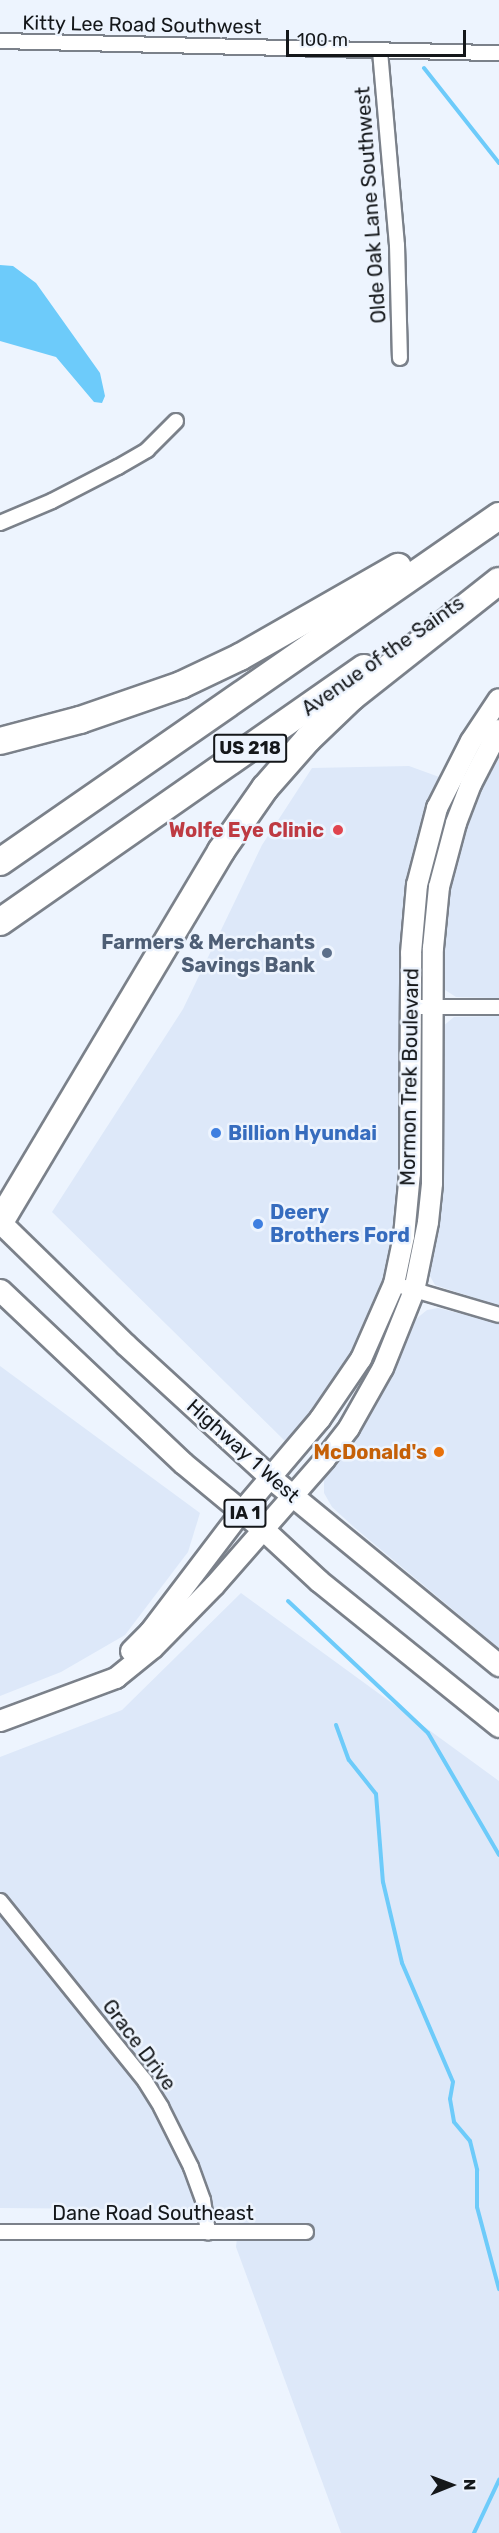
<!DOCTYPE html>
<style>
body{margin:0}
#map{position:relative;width:499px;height:2533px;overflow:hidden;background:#edf4fe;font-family:Rubik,sans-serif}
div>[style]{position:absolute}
.built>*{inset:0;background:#dde8f9}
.water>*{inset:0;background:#6dcbfa}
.stream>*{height:4px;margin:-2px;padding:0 2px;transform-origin:2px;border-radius:2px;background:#6dcbfa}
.roads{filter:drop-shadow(2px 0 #7b818a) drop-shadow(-2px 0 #7b818a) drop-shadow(0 2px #7b818a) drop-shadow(0 -2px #7b818a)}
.minor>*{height:14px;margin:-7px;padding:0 7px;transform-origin:7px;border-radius:7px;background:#fff}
.secondary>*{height:20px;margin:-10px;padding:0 10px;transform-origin:10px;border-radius:10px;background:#fff}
.primary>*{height:21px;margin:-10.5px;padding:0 10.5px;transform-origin:10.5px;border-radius:10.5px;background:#fff}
.motorway>*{height:26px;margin:-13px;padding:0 13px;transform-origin:13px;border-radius:13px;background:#fff}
.dots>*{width:16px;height:16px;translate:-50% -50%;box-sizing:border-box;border:3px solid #edf4fe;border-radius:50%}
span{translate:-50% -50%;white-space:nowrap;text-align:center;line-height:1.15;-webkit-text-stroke:5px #edf4fe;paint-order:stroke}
.shield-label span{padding:2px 4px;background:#edf4fe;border:2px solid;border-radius:4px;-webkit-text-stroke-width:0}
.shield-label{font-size:18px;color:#14171a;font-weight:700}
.street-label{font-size:20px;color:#14171a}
.health-label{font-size:20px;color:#be3a42;font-weight:700}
.right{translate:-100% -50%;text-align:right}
.service-label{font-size:20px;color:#4e5e75;font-weight:700}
.shop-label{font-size:20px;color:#366cbe;font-weight:700}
.left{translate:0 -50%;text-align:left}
.food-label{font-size:20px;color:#c56008;font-weight:700}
.north{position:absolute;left:421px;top:2455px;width:60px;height:60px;-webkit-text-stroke:4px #edf4fe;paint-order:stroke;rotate:89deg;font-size:16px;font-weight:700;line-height:24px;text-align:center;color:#14171a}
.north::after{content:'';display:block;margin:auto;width:21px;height:27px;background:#14171a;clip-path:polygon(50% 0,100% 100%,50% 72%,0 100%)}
.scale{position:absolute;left:286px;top:30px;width:180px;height:27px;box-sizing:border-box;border:3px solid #14171a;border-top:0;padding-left:8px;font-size:18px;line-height:21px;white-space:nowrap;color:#14171a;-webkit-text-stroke:4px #edf4fe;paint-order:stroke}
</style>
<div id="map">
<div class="built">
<div style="clip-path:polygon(499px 737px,499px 998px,456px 997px,442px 988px,438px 973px,450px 866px)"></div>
<div style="clip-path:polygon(409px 766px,442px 778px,428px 812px,402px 1190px,391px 1259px,378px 1299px,352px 1356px,300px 1430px,285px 1441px,52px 1212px,183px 1009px,262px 845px,312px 768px)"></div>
<div style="clip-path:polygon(499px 1016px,499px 1306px,435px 1285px,426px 1269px,442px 1027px,454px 1017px)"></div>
<div style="clip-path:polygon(438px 1308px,499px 1323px,499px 1648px,355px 1528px,332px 1507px,324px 1493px,324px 1471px,398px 1361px,416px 1319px,427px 1310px)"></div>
<div style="clip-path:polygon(0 1366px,200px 1513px,188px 1552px,125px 1635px,61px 1672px,0 1696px)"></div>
<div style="clip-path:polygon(241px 1593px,499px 1781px,499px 2533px,341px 2533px,236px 2247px,240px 2210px,0 2208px,0 1757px,122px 1710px)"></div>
</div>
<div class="water">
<div style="clip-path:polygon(0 265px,13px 266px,36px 283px,100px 373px,105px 396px,102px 403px,94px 402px,56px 357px,0 341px)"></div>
</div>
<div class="stream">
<div style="left:424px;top:68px;width:121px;rotate:51.7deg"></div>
<div style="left:288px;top:1601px;width:192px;rotate:43.3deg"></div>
<div style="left:428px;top:1733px;width:141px;rotate:59.8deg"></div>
<div style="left:336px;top:1725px;width:37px;rotate:70deg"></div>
<div style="left:349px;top:1760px;width:43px;rotate:51.5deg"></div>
<div style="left:376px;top:1794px;width:88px;rotate:85.5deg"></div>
<div style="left:383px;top:1882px;width:83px;rotate:76.8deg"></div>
<div style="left:402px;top:1963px;width:129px;rotate:66.8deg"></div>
<div style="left:453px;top:2082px;width:17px;rotate:100deg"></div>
<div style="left:450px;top:2099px;width:23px;rotate:80deg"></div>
<div style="left:454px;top:2122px;width:25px;rotate:50deg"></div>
<div style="left:470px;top:2141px;width:30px;rotate:76deg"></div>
<div style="left:477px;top:2170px;width:37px;rotate:90deg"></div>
<div style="left:477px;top:2207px;width:85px;rotate:75deg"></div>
<div style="left:474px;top:2533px;width:59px;rotate:-64.7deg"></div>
</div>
<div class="roads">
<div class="minor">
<div style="left:0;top:41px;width:499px;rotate:1.4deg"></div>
<div style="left:380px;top:51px;width:195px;rotate:85deg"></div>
<div style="left:397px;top:245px;width:113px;rotate:88.5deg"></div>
<div style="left:0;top:523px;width:56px;rotate:-22.9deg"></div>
<div style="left:52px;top:501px;width:74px;rotate:-27.3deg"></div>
<div style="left:118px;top:467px;width:34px;rotate:-30deg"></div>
<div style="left:147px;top:450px;width:41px;rotate:-45deg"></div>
<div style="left:412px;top:1007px;width:87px"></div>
<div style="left:394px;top:1284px;width:109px;rotate:16.4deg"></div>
<div style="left:0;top:1901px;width:231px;rotate:51.1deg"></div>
<div style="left:145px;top:2081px;width:31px;rotate:58deg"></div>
<div style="left:161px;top:2107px;width:67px;rotate:63.4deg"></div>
<div style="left:191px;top:2167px;width:35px;rotate:70deg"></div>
<div style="left:203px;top:2200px;width:33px;rotate:81deg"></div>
<div style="left:0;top:2232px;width:306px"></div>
</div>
<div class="secondary">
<div style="left:131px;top:1651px;width:27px;rotate:-45deg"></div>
<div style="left:150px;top:1632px;width:152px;rotate:-52.8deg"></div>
<div style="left:242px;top:1511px;width:121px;rotate:-49.7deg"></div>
<div style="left:320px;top:1419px;width:73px;rotate:-55.7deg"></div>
<div style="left:361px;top:1359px;width:82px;rotate:-66.3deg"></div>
<div style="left:394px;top:1284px;width:49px;rotate:-78.2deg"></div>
<div style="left:404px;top:1236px;width:63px;rotate:-84.6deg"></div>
<div style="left:410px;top:1173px;width:220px;rotate:-89.7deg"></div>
<div style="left:411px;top:953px;width:68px;rotate:-85deg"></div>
<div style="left:417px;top:885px;width:80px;rotate:-75.4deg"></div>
<div style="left:437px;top:808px;width:75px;rotate:-63.1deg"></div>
<div style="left:471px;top:741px;width:50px;rotate:-56.3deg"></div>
<div style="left:0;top:1721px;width:124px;rotate:-20.3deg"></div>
<div style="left:116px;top:1678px;width:48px;rotate:-39deg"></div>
<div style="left:153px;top:1648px;width:87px;rotate:-45.5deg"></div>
<div style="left:214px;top:1586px;width:169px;rotate:-48.8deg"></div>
<div style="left:325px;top:1459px;width:39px;rotate:-52deg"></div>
<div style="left:349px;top:1428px;width:69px;rotate:-60.5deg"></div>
<div style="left:383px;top:1368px;width:83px;rotate:-68.1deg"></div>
<div style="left:414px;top:1291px;width:70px;rotate:-78.5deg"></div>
<div style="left:428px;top:1222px;width:39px;rotate:-84deg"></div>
<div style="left:432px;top:1183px;width:235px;rotate:-89.8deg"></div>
<div style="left:433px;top:948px;width:61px;rotate:-84.4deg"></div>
<div style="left:439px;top:887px;width:66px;rotate:-75.1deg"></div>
<div style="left:456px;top:823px;width:42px;rotate:-69deg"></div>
<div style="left:471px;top:784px;width:61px;rotate:-62.6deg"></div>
</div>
<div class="primary">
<div style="left:0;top:1222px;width:175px;rotate:44.3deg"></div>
<div style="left:125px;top:1344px;width:198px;rotate:42.5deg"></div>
<div style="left:271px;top:1478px;width:295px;rotate:39.4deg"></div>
<div style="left:0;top:1290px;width:252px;rotate:43.4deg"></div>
<div style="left:183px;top:1463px;width:105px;rotate:39.6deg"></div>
<div style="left:264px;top:1530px;width:75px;rotate:42.8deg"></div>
<div style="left:319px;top:1581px;width:231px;rotate:38.9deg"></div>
</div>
<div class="motorway">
<div style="left:0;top:741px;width:83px;rotate:-14.7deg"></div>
<div style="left:80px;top:720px;width:107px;rotate:-19.1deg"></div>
<div style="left:181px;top:685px;width:65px;rotate:-25.4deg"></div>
<div style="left:240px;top:657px;width:182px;rotate:-29.7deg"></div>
<div style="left:0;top:862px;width:607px;rotate:-34.74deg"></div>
<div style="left:0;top:922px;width:444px;rotate:-34.9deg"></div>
<div style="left:0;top:1222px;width:432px;rotate:-59.2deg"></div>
<div style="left:221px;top:851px;width:77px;rotate:-55.1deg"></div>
<div style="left:265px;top:788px;width:65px;rotate:-48.7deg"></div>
<div style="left:308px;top:739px;width:61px;rotate:-43.7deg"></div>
<div style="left:352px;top:697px;width:187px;rotate:-38.3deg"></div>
</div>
</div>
<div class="dots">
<div style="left:338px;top:830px;background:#e0444e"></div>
<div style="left:327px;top:953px;background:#5c6f8a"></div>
<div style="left:216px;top:1133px;background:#3f7fe0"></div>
<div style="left:258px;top:1224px;background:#3f7fe0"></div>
<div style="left:439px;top:1452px;background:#e8710a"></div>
</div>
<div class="shield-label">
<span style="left:250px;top:748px">US 218</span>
<span style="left:245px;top:1513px">IA 1</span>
</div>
<div class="street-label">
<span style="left:142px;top:25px;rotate:1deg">Kitty Lee Road Southwest</span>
<span style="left:371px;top:205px;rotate:-94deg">Olde Oak Lane Southwest</span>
<span style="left:383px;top:656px;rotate:-35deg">Avenue of the Saints</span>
<span style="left:410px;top:1077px;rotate:-89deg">Mormon Trek Boulevard</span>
<span style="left:243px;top:1451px;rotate:42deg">Highway 1 West</span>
<span style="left:139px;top:2045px;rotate:53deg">Grace Drive</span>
<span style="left:153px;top:2213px">Dane Road Southeast</span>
</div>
<div class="health-label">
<span class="right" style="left:324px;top:830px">Wolfe Eye Clinic</span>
</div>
<div class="service-label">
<span class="right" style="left:315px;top:954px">Farmers &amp; Merchants<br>Savings Bank</span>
</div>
<div class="shop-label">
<span class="left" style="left:228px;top:1133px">Billion Hyundai</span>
<span class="left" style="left:270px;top:1224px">Deery<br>Brothers Ford</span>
</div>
<div class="food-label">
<span class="right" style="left:427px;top:1452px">McDonald's</span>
</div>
<div class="north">N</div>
<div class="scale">100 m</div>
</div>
